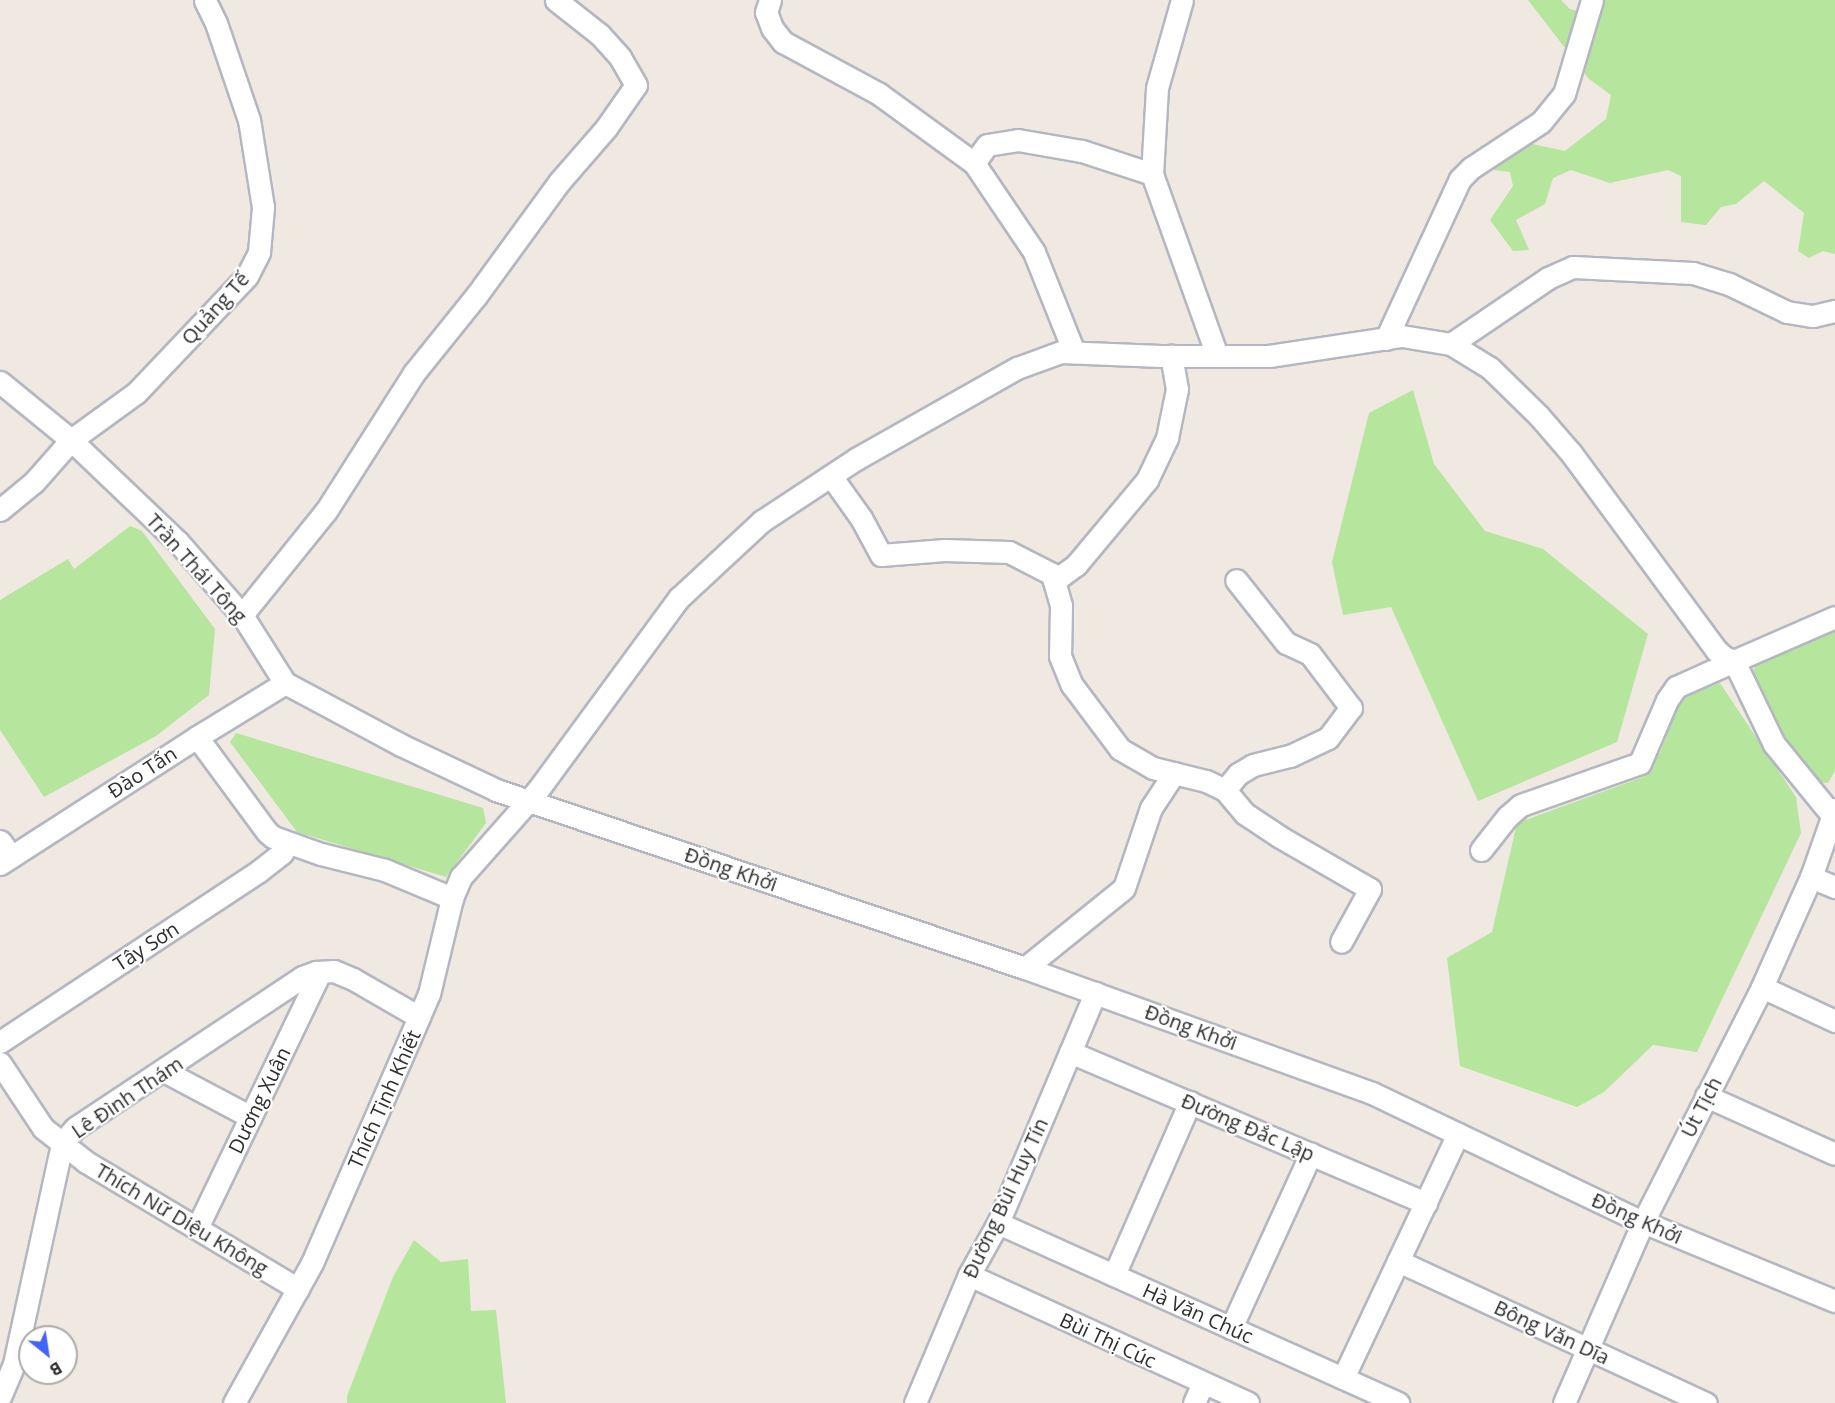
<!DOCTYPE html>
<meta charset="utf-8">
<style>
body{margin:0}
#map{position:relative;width:1835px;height:1403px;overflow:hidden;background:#efe9e1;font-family:"Open Sans",sans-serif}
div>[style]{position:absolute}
.green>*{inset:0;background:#b6e59e}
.roads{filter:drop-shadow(2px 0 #b4b7c1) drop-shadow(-2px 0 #b4b7c1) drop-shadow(0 2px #b4b7c1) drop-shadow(0 -2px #b4b7c1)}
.minor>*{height:21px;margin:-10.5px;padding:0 10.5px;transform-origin:10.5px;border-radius:10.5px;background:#fff}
span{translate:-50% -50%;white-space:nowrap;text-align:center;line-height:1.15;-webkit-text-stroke:4.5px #fff;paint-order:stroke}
.street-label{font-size:20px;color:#2e2e2e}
.north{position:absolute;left:18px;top:1325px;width:60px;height:60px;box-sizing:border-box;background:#fff;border:2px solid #ababab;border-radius:50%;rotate:150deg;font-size:16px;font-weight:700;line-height:24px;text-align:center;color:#2e2e2e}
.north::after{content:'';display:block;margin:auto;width:21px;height:27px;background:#4264fb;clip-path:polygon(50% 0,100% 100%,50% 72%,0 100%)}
</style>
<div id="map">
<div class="green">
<div style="clip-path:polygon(1528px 0,1561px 0,1570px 9px,1587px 14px,1590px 0,1835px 0,1835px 254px,1823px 251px,1809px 258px,1798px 251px,1804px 213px,1764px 181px,1736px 204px,1721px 207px,1706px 225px,1681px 222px,1681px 176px,1668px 170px,1610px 183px,1571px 170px,1553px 178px,1545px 204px,1516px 220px,1529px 250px,1513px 251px,1490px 220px,1513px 186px,1510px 172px,1485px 169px,1480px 146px,1509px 139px,1565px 151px,1606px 119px,1611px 95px,1589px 79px)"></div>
<div style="clip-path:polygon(1413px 390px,1434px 464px,1485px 531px,1543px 549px,1648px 634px,1617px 742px,1478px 801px,1391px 607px,1343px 615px,1332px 562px,1369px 413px)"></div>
<div style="clip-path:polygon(130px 526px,142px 531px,215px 629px,209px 695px,156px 736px,44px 797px,0 730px,0 600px,68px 559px,74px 569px)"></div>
<div style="clip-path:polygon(1835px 624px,1835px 771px,1828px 783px,1809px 781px,1751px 681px,1757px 658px)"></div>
<div style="clip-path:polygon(1720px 683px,1796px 797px,1801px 833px,1697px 1052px,1653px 1045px,1604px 1092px,1577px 1107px,1460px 1066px,1447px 958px,1492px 932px,1517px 823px,1643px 777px,1660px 753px,1681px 698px)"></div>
<div style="clip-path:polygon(236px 733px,483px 808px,486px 823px,446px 877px,297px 832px,230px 742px)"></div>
<div style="clip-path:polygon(414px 1240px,441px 1262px,468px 1259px,471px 1311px,496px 1310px,506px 1403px,347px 1403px,347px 1396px,393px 1277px)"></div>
</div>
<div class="roads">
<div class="minor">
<div style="left:770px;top:0;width:13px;rotate:108deg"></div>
<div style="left:766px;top:12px;width:17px;rotate:69deg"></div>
<div style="left:772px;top:28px;width:18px;rotate:52deg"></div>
<div style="left:783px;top:42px;width:109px;rotate:28.4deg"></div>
<div style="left:879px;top:94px;width:117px;rotate:36deg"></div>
<div style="left:974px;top:163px;width:107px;rotate:56deg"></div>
<div style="left:1034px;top:252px;width:108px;rotate:68.2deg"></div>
<div style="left:1182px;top:0;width:91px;rotate:105.9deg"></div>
<div style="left:1157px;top:88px;width:86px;rotate:93.3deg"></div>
<div style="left:1152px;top:174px;width:193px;rotate:70.3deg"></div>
<div style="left:974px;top:163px;width:22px;rotate:-54deg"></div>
<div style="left:987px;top:145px;width:31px;rotate:-9deg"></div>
<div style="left:1018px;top:140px;width:65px;rotate:9.8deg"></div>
<div style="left:1082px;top:151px;width:74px;rotate:18.2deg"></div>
<div style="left:1386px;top:339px;width:176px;rotate:-65.2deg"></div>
<div style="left:1460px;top:179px;width:16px;rotate:-45deg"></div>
<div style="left:1471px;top:168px;width:84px;rotate:-33.3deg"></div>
<div style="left:1541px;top:122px;width:36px;rotate:-51deg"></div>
<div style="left:1564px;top:94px;width:98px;rotate:-73.4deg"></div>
<div style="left:1451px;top:344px;width:117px;rotate:-34.2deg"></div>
<div style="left:1548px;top:278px;width:27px;rotate:-24deg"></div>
<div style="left:1573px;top:267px;width:120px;rotate:2.9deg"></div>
<div style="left:1693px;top:273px;width:38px;rotate:17deg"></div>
<div style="left:1729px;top:284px;width:64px;rotate:25.8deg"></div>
<div style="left:1787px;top:312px;width:26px;rotate:9deg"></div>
<div style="left:1813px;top:316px;width:23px;rotate:-13deg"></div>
<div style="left:0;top:382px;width:92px;rotate:39.2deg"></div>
<div style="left:71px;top:440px;width:148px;rotate:43.6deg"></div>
<div style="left:178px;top:542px;width:97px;rotate:48.8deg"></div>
<div style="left:242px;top:615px;width:80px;rotate:57.7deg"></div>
<div style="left:285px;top:683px;width:132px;rotate:28.1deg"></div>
<div style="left:401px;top:745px;width:105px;rotate:25.3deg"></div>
<div style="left:496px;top:790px;width:558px;rotate:18.6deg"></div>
<div style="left:1025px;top:968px;width:369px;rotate:19.8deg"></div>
<div style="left:1372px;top:1093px;width:300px;rotate:25.5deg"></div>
<div style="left:1643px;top:1222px;width:208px;rotate:22.4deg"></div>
<div style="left:831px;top:476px;width:52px;rotate:54.5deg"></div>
<div style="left:861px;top:518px;width:42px;rotate:61.6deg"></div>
<div style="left:881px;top:555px;width:64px;rotate:-4.5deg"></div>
<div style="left:945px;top:550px;width:64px;rotate:1.8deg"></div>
<div style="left:1009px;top:552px;width:48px;rotate:27.1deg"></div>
<div style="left:1052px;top:574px;width:33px;rotate:74deg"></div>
<div style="left:1061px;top:606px;width:50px;rotate:91.1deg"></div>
<div style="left:1060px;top:656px;width:31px;rotate:68deg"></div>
<div style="left:1072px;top:685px;width:80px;rotate:53.1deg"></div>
<div style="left:1120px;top:749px;width:38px;rotate:30deg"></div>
<div style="left:1153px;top:768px;width:55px;rotate:13.8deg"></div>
<div style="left:1206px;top:781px;width:21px;rotate:25deg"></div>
<div style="left:1225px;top:790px;width:30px;rotate:50deg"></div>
<div style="left:1244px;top:813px;width:43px;rotate:33.7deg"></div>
<div style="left:1280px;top:837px;width:104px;rotate:30deg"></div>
<div style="left:1370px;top:889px;width:60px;rotate:118.7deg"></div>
<div style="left:0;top:510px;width:44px;rotate:-39.5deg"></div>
<div style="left:34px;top:482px;width:56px;rotate:-48.6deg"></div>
<div style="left:71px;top:440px;width:80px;rotate:-35.9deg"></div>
<div style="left:136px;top:393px;width:161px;rotate:-46.5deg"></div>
<div style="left:247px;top:276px;width:27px;rotate:-63deg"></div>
<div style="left:259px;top:252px;width:45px;rotate:-84.9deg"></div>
<div style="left:263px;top:207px;width:88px;rotate:-99.1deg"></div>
<div style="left:249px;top:120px;width:102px;rotate:-108.8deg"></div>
<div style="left:216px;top:23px;width:25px;rotate:-116deg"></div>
<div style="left:1054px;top:581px;width:27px;rotate:-36deg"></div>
<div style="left:1076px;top:565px;width:111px;rotate:-50.1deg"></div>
<div style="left:1147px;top:480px;width:47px;rotate:-64.5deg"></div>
<div style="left:1167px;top:438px;width:50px;rotate:-78.5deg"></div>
<div style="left:1177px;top:389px;width:34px;rotate:-100deg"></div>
<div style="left:242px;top:615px;width:134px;rotate:-51.1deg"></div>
<div style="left:326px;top:511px;width:164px;rotate:-57.5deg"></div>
<div style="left:414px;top:373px;width:99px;rotate:-51.2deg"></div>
<div style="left:476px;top:296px;width:142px;rotate:-53.9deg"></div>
<div style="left:560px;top:181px;width:70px;rotate:-49deg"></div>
<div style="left:606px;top:128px;width:52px;rotate:-55.1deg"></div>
<div style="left:636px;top:85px;width:32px;rotate:-120deg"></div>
<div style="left:620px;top:57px;width:31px;rotate:-132deg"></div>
<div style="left:599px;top:34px;width:55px;rotate:-141.7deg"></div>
<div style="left:197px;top:737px;width:118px;rotate:53.6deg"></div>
<div style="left:267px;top:832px;width:8px;rotate:40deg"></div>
<div style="left:273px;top:837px;width:51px;rotate:19.5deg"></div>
<div style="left:321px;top:854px;width:66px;rotate:14deg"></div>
<div style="left:385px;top:870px;width:73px;rotate:22.7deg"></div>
<div style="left:1225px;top:790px;width:21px;rotate:-51deg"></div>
<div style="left:1238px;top:774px;width:17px;rotate:-31deg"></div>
<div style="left:1253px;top:765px;width:38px;rotate:-14deg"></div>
<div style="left:1290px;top:756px;width:42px;rotate:-25.3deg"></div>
<div style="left:1328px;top:738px;width:38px;rotate:-53deg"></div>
<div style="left:1351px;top:708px;width:68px;rotate:-127.2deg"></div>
<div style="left:1310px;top:654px;width:26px;rotate:-155deg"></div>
<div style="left:1286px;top:643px;width:80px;rotate:-128.4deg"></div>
<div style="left:0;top:841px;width:19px;rotate:54deg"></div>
<div style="left:1481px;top:850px;width:42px;rotate:-51.8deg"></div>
<div style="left:1507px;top:817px;width:18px;rotate:-41deg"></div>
<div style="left:1521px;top:805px;width:126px;rotate:-19.4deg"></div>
<div style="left:1640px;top:763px;width:69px;rotate:-66.8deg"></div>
<div style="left:1667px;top:700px;width:16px;rotate:-55deg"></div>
<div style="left:1676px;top:687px;width:64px;rotate:-24.1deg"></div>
<div style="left:1734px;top:661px;width:92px;rotate:64.3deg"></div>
<div style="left:1774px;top:744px;width:92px;rotate:50.8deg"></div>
<div style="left:0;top:864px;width:234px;rotate:-32.8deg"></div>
<div style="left:197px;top:737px;width:103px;rotate:-31.5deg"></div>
<div style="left:1811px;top:877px;width:26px;rotate:23deg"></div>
<div style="left:1025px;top:968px;width:127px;rotate:-38.9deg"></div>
<div style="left:1124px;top:888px;width:84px;rotate:-71.4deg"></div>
<div style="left:1151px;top:808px;width:42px;rotate:-56.7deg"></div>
<div style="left:1762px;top:987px;width:81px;rotate:25deg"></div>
<div style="left:0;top:1042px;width:310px;rotate:-33.4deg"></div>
<div style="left:259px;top:871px;width:29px;rotate:-38deg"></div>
<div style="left:282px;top:853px;width:11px;rotate:-56deg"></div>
<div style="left:1070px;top:1052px;width:387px;rotate:23deg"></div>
<div style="left:0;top:1063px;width:78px;rotate:56.5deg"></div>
<div style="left:43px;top:1128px;width:55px;rotate:38.3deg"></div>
<div style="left:86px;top:1162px;width:247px;rotate:30.9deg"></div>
<div style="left:164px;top:1071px;width:98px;rotate:27.9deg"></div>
<div style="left:1706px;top:1096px;width:141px;rotate:24.2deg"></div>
<div style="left:998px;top:1223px;width:439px;rotate:24.2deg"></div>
<div style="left:197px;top:1228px;width:284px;rotate:-64.3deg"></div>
<div style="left:1398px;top:1261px;width:339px;rotate:24.8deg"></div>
<div style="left:969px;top:1275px;width:307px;rotate:24.6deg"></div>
<div style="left:1114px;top:1275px;width:189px;rotate:-66.3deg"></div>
<div style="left:1231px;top:1328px;width:192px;rotate:-65.4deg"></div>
<div style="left:1343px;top:1378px;width:270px;rotate:-64.8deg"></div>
<div style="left:0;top:1397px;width:36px;rotate:-67deg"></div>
<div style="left:14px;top:1364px;width:226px;rotate:-77.7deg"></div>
<div style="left:62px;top:1143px;width:20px;rotate:-49deg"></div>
<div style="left:75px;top:1128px;width:273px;rotate:-33.6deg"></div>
<div style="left:302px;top:977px;width:15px;rotate:-20deg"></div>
<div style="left:316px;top:972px;width:18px;rotate:-3deg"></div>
<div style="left:334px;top:971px;width:21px;rotate:23deg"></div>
<div style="left:353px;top:979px;width:76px;rotate:29.9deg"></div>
<div style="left:234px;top:1403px;width:160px;rotate:-60.9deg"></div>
<div style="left:312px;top:1263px;width:268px;rotate:-66.5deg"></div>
<div style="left:419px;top:1017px;width:25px;rotate:-67deg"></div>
<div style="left:429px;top:994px;width:99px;rotate:-76.5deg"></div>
<div style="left:452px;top:898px;width:23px;rotate:-67deg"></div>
<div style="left:461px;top:877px;width:115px;rotate:-48.5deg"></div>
<div style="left:537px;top:791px;width:240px;rotate:-53.7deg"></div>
<div style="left:679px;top:598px;width:113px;rotate:-42.9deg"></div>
<div style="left:762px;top:521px;width:113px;rotate:-33.4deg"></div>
<div style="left:856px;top:459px;width:185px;rotate:-29.5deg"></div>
<div style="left:1017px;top:368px;width:47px;rotate:-20deg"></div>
<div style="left:1061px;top:352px;width:100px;rotate:2.3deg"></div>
<div style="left:1161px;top:356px;width:108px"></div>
<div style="left:1269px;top:356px;width:134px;rotate:-8.6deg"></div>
<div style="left:1402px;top:336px;width:50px;rotate:9.3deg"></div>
<div style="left:1451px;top:344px;width:46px;rotate:31.6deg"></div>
<div style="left:1490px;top:368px;width:69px;rotate:44.4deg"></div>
<div style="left:1539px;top:416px;width:49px;rotate:49.1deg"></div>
<div style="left:1571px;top:453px;width:245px;rotate:53.6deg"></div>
<div style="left:1716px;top:650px;width:11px;rotate:41deg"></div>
<div style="left:1724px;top:657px;width:11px;rotate:22deg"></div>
<div style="left:1734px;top:661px;width:110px;rotate:-23.5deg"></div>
<div style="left:915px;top:1403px;width:139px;rotate:-67.1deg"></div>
<div style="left:969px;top:1275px;width:60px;rotate:-60.9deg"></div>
<div style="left:998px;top:1223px;width:250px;rotate:-67.1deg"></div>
<div style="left:1194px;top:1403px;width:22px;rotate:-66deg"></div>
<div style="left:1564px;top:1403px;width:197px;rotate:-66.4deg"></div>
<div style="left:1643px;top:1222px;width:263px;rotate:-63.1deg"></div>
<div style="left:1762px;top:987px;width:120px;rotate:-66deg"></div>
<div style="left:1811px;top:877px;width:72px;rotate:-70.6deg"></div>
</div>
</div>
<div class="street-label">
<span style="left:215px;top:308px;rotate:-48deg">Quảng Tế</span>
<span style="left:197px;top:568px;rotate:48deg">Trần Thái Tông</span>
<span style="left:142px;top:772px;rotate:-33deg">Đào Tấn</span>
<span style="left:731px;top:869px;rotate:19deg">Đồng Khởi</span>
<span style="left:146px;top:946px;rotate:-33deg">Tây Sơn</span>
<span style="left:1191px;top:1027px;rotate:20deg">Đồng Khởi</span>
<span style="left:127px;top:1097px;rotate:-34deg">Lê Đình Thám</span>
<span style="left:384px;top:1099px;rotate:-66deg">Thích Tịnh Khiết</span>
<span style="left:259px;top:1100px;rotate:-64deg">Dương Xuân</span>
<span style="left:1701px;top:1107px;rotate:-63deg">Út Tịch</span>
<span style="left:1248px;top:1127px;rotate:23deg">Đường Đắc Lập</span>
<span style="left:1005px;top:1198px;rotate:-65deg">Đường Bùi Huy Tín</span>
<span style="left:1637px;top:1218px;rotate:24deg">Đồng Khởi</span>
<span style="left:182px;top:1219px;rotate:31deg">Thích Nữ Diệu Không</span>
<span style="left:1198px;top:1313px;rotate:24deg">Hà Văn Chúc</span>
<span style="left:1552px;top:1332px;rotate:25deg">Bông Văn Dĩa</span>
<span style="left:1108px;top:1340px;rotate:25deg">Bùi Thị Cúc</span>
</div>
<div class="north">B</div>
</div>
